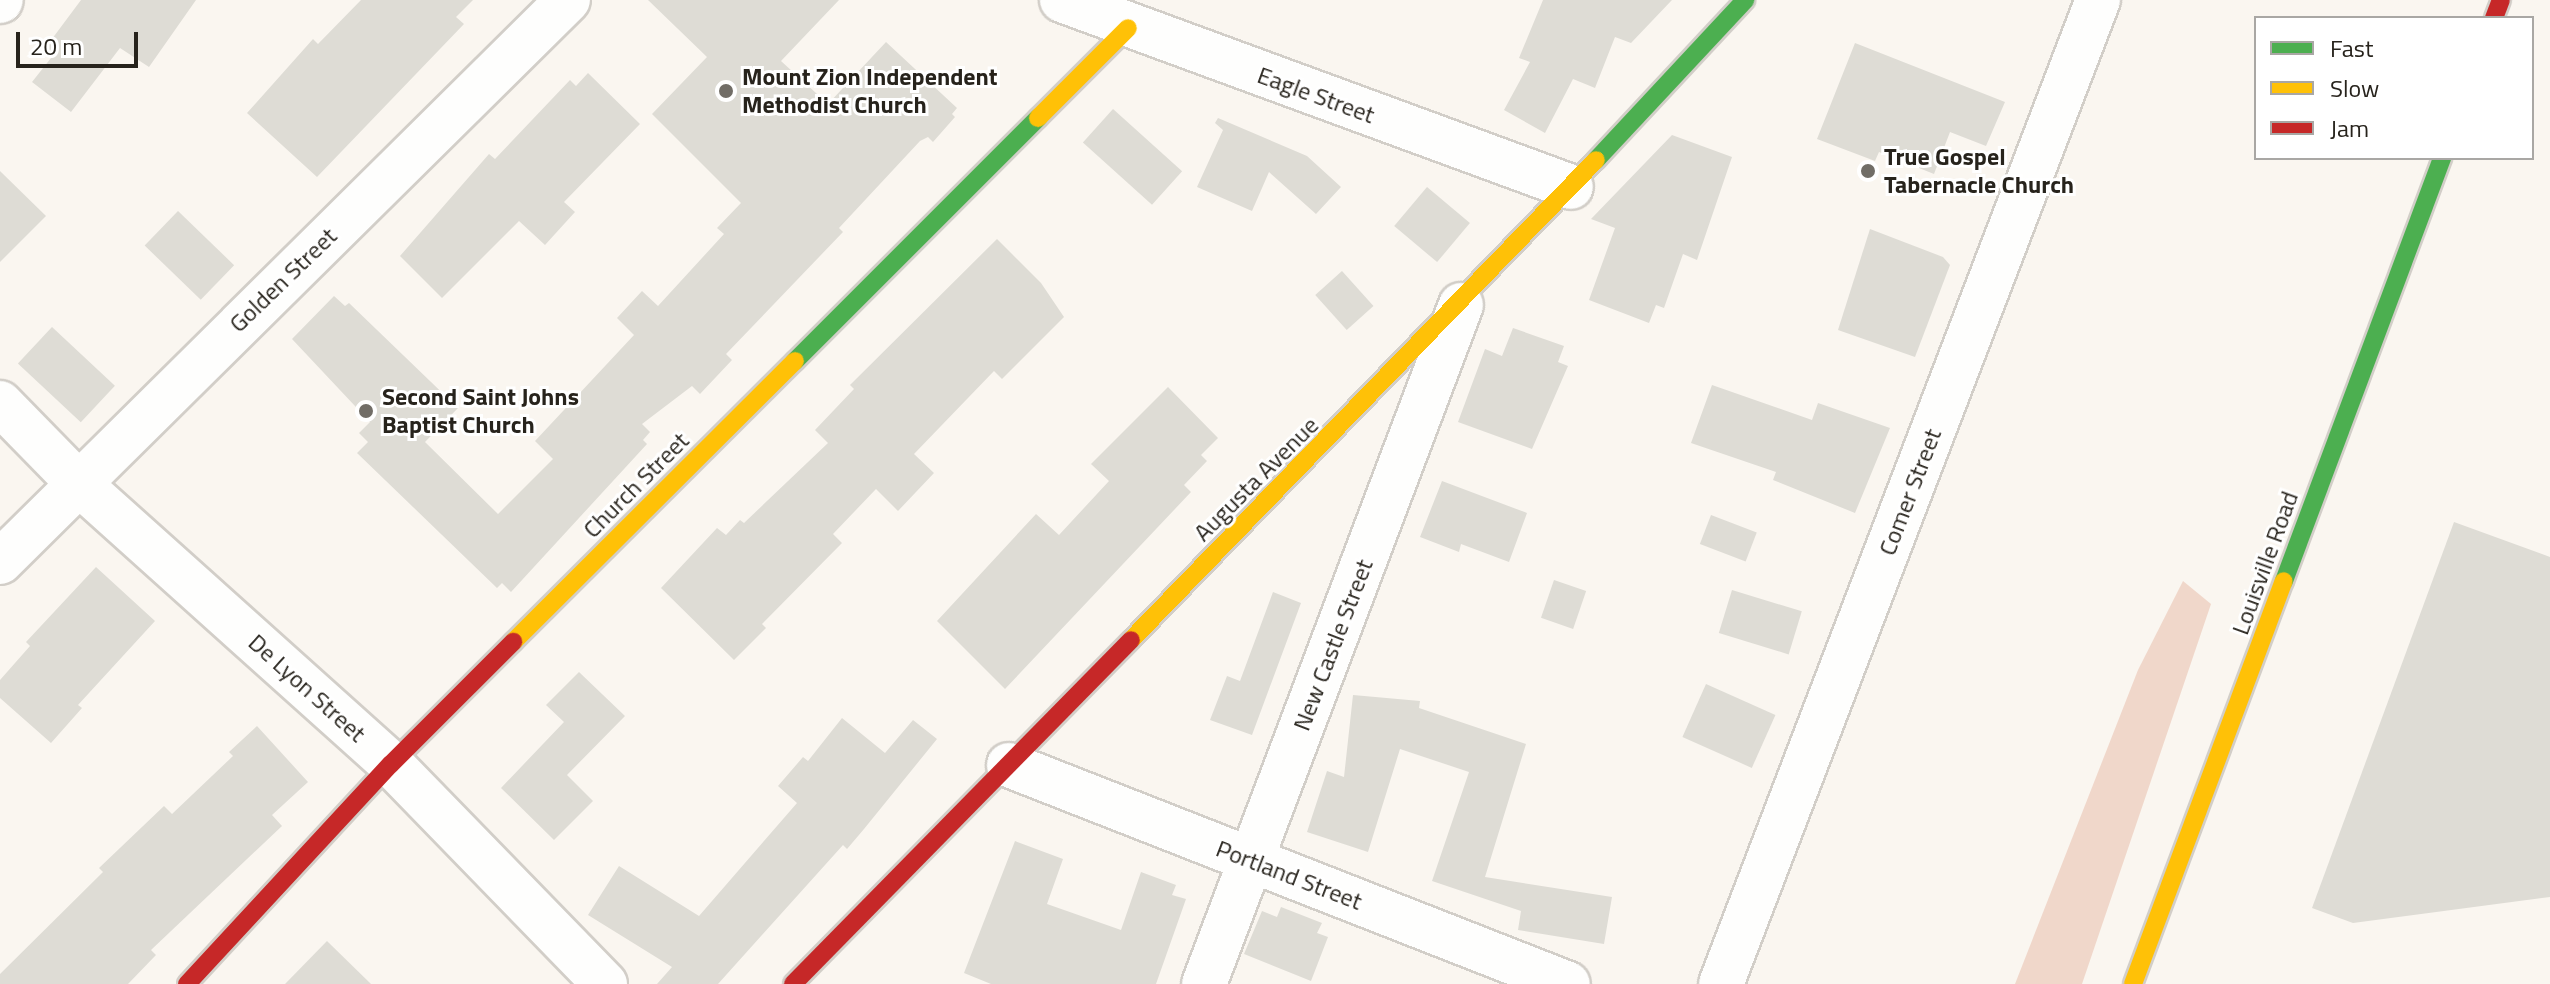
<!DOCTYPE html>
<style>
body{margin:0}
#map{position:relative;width:2550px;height:984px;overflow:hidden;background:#faf6f0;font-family:"Titillium Web",sans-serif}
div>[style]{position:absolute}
.forest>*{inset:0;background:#f0d7ca}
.building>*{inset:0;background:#dedcd5;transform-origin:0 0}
.roads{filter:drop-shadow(2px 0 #d2cec8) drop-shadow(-2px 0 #d2cec8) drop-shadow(0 2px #d2cec8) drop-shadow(0 -2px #d2cec8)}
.street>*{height:44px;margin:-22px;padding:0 22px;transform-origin:22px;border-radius:22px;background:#fefefd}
.fast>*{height:18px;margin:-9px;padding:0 9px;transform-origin:9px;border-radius:9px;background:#4caf50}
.slow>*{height:18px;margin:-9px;padding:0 9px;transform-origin:9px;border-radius:9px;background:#ffc107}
.jam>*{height:18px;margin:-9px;padding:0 9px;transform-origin:9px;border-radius:9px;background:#c62828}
.dots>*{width:22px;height:22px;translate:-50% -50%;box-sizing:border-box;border:4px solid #fff;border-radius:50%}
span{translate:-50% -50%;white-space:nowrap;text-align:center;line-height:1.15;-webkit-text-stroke:6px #fff;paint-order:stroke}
.poi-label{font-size:24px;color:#27231c;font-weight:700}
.left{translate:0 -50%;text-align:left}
.street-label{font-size:24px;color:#27231c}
.legend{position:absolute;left:2254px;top:16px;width:280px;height:144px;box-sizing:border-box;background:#fff;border:2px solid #a9a7a4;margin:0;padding:10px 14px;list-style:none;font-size:24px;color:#27231c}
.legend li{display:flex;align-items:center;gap:16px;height:40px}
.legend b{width:40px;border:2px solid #a9a7a4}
.scale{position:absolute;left:16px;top:32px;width:122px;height:36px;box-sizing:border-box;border:4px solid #27231c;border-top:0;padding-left:10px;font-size:24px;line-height:28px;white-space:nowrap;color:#27231c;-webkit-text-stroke:6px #fff;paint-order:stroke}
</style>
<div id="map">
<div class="forest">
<div style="clip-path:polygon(2183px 581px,2211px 604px,2082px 984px,2015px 984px,2138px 670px)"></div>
</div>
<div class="building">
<div style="clip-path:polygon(81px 0,196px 0,149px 67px,120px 48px,71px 112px,32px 82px,51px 58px,43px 51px)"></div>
<div style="clip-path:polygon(361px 0,473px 0,456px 17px,464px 24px,317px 177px,247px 113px,313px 39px,318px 44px)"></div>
<div style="clip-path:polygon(648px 0,839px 0,781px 61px,828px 104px,886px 42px,957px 108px,952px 114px,955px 117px,933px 142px,928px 137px,920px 141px,839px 228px,843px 232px,726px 354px,732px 360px,700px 394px,692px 386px,642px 424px,650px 432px,643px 440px,647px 444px,511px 592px,502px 583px,497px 588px,357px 453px,368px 442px,359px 433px,370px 422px,292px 339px,334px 296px,345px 306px,349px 303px,458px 408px,425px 442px,498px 514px,553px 459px,535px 441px,634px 335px,617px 318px,642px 291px,658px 306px,724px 234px,717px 228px,741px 203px,652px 114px,707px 57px)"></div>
<div style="clip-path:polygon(1543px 0,1672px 0,1631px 43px,1615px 37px,1595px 88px,1573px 79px,1545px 133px,1504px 110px,1530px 62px,1519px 58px)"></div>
<div style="clip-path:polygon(1855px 43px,2005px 102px,1986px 146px,1950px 132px,1934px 174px,1879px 152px,1875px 161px,1817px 139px)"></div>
<div style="clip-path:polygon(588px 73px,640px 124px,564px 202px,575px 212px,545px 245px,519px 221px,442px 298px,400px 256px,489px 154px,495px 159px,570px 80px,576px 86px)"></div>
<div style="left:1113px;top:109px;width:93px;height:45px;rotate:42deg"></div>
<div style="clip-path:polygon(1218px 118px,1307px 156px,1341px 187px,1316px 214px,1269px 172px,1252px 211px,1197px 187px,1223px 130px,1215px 123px)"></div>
<div style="clip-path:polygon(1672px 135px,1732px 157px,1697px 260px,1683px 254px,1664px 308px,1656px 305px,1649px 323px,1589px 300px,1615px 228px,1591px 219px)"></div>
<div style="clip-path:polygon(0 171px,46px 216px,0 262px)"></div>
<div style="left:1427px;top:187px;width:56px;height:51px;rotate:40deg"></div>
<div style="left:178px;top:211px;width:78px;height:48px;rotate:44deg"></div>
<div style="clip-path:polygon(1870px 229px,1943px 257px,1950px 265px,1915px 357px,1838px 330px)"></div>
<div style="clip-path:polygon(997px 239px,1041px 283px,1064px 317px,1002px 379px,994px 371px,914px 454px,934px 473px,898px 511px,876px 489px,833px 534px,842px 543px,762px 624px,766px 628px,734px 660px,661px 588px,717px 528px,726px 535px,740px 520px,744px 523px,828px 443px,815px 430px,854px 389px,850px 385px)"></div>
<div style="left:1342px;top:271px;width:47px;height:36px;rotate:48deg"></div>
<div style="left:52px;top:327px;width:86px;height:50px;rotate:43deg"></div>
<div style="clip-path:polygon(1513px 328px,1564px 346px,1558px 362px,1568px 366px,1532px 449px,1458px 422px,1485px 349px,1502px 356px)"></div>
<div style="clip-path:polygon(1712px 385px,1812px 420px,1818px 403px,1890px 428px,1855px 513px,1773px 480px,1776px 472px,1691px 443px)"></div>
<div style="clip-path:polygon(1168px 387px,1218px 438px,1201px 455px,1207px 461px,1184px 485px,1191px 492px,1005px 689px,937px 621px,1036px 514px,1059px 535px,1109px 481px,1091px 464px)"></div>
<div style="clip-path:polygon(1442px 481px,1527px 513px,1509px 562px,1461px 544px,1459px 552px,1420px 537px)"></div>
<div style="left:1711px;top:515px;width:49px;height:31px;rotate:21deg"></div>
<div style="clip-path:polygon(2454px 522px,2550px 557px,2550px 897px,2353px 923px,2312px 908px)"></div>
<div style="clip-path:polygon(96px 567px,155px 621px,78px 705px,82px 708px,51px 743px,0 698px,0 680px,30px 646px,26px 642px)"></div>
<div style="left:1554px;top:580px;width:34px;height:40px;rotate:19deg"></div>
<div style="left:1732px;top:590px;width:73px;height:45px;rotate:17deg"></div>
<div style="clip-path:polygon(1273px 592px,1301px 603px,1252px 735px,1210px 720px,1227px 676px,1240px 681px)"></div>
<div style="clip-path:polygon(579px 672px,625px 716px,567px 775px,593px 801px,554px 840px,501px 788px,564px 722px,546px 705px)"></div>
<div style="left:1706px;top:684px;width:76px;height:58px;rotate:24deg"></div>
<div style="clip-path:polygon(1353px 695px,1420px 701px,1419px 708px,1526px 744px,1485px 877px,1612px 897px,1604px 944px,1518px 930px,1521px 911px,1432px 881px,1469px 772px,1400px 749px,1368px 852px,1307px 832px,1327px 771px,1344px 777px)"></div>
<div style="clip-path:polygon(842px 718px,885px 753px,913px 720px,937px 739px,864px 829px,847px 849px,843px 845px,718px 984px,657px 984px,672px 967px,588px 915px,619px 866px,699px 916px,797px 803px,778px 786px,803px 757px,808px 761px)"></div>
<div style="clip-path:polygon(257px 726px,308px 782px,272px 815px,282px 826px,151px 950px,156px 955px,128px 984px,0 984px,0 974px,103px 872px,99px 868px,164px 806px,172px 814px,233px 756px,229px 752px)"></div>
<div style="clip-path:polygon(1015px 841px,1063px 859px,1047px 904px,1121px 930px,1141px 872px,1176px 885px,1172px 895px,1186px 899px,1156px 984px,991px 984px,964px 973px)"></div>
<div style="clip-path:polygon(1281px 907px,1322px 923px,1317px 933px,1328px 937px,1311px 981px,1244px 954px,1262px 911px,1277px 917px)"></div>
<div style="clip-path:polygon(327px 941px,371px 984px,285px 984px)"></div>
</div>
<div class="roads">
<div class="street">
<div style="left:1062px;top:0;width:542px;rotate:20.17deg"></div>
<div style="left:0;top:1px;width:1px;rotate:-45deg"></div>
<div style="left:0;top:403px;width:110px;rotate:45.7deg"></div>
<div style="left:77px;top:482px;width:422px;rotate:41.9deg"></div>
<div style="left:391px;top:764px;width:307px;rotate:45.8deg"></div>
<div style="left:0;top:562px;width:799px;rotate:-44.7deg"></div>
<div style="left:1009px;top:765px;width:600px;rotate:21.39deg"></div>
<div style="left:1204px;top:984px;width:726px;rotate:-69.27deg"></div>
<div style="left:1721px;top:984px;width:1054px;rotate:-69.04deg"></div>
</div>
<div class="fast">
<div style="left:1596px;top:160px;width:219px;rotate:-47deg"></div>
<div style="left:795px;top:361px;width:344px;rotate:-45deg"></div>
<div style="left:2284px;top:581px;width:452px;rotate:-69.5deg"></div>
</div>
<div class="slow">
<div style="left:1038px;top:118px;width:127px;rotate:-45deg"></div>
<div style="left:1131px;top:640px;width:668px;rotate:-45.91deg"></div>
<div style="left:513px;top:642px;width:398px;rotate:-44.9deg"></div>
<div style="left:2133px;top:984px;width:430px;rotate:-69.5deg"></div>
</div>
<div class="jam">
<div style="left:2494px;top:18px;width:19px;rotate:-69deg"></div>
<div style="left:187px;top:984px;width:300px;rotate:-47.2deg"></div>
<div style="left:391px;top:764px;width:173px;rotate:-45deg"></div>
<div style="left:793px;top:984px;width:482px;rotate:-45.5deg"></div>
</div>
</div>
<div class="dots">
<div style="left:726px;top:91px;background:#716d66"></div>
<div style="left:1868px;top:171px;background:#716d66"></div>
<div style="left:366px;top:411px;background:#716d66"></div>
</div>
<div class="poi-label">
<span class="left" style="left:742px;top:91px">Mount Zion Independent<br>Methodist Church</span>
<span class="left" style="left:1884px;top:171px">True Gospel<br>Tabernacle Church</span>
<span class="left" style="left:382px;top:411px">Second Saint Johns<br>Baptist Church</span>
</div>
<div class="street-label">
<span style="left:1316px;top:95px;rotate:20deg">Eagle Street</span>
<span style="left:283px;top:280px;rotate:-44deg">Golden Street</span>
<span style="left:1256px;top:479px;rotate:-45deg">Augusta Avenue</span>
<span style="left:636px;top:485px;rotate:-45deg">Church Street</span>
<span style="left:1910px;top:492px;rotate:-69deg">Comer Street</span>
<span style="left:2265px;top:563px;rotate:-70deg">Louisville Road</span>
<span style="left:1333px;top:645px;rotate:-69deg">New Castle Street</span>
<span style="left:307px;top:688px;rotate:42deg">De Lyon Street</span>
<span style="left:1289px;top:875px;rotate:21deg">Portland Street</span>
</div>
<ul class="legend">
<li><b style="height:10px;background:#4caf50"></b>Fast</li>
<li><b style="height:10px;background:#ffc107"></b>Slow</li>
<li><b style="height:10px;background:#c62828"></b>Jam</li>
</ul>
<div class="scale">20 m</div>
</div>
